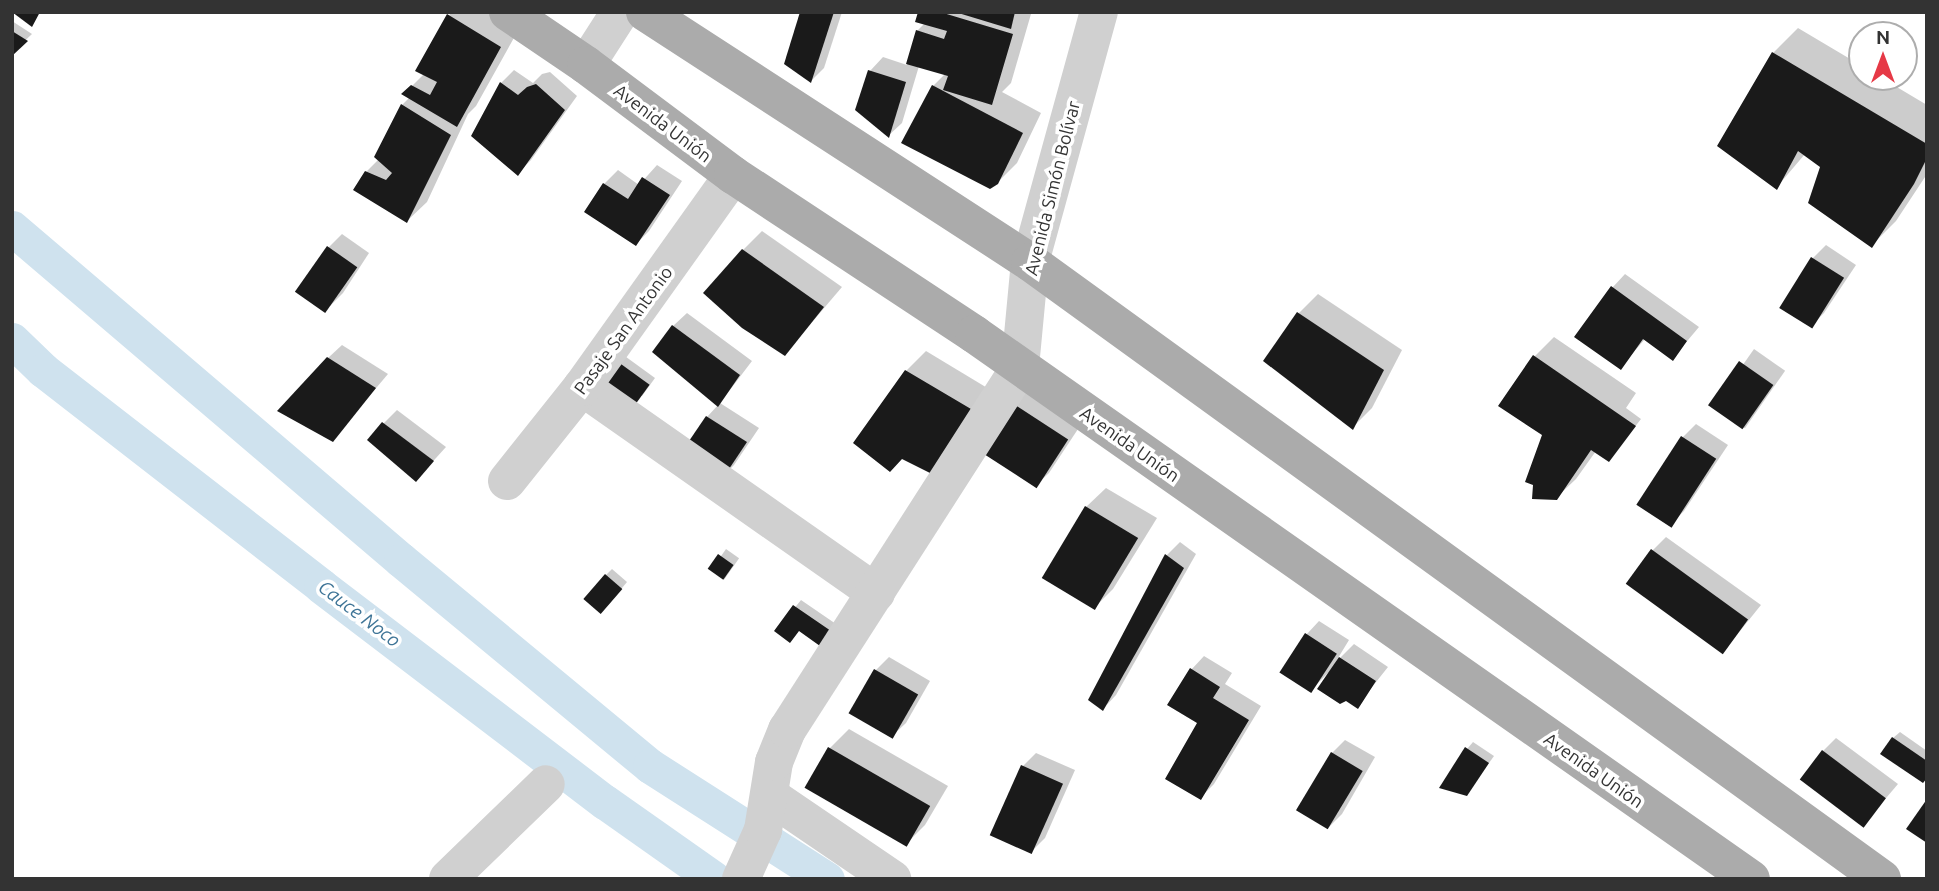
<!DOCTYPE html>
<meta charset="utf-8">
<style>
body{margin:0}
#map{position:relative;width:1939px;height:891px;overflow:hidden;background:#fff;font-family:Ubuntu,sans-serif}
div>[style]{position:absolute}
.shadow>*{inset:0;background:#0003;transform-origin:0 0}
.canal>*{height:35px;margin:-17.5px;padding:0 17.5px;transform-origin:17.5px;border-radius:17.5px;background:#cfe2ee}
.building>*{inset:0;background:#1a1a1a;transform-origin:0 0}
.minor>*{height:38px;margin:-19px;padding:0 19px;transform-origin:19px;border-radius:19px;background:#d0d0d0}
.major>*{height:38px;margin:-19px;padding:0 19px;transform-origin:19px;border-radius:19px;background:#ababab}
span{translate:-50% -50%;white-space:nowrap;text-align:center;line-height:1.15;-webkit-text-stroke:7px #fff;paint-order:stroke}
.street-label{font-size:18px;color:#333}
.water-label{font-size:19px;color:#3f7597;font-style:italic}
.frame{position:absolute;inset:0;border:14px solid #333;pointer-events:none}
.north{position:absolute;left:1848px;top:21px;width:70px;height:70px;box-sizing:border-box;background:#fff;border:2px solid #adadad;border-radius:50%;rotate:0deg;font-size:19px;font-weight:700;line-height:28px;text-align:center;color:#333}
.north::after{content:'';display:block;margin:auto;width:24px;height:32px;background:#e63946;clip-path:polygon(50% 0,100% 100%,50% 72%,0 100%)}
</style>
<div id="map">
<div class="shadow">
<div style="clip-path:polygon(451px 12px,495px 12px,520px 27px,476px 106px,468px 114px,427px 202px,407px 221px,366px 172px,379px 159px,376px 156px,402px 105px,410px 97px,404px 94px,424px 74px)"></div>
<div style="clip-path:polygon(802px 12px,842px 12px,824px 68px,811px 81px)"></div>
<div style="clip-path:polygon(919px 12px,1031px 14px,1011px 83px,1002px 92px,1041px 113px,1017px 163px,997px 183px,933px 86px,945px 74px,919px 66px,902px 123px,888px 136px,870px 71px,883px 57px,907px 65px,917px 31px,925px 23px)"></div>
<div style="clip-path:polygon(12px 21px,32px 34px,12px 53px)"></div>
<div style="clip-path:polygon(1798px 28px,1862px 66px,1862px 77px,1880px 77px,1927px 105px,1927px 174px,1896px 221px,1871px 246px,1822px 166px,1805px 154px,1776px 188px,1720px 146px,1773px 53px)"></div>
<div style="clip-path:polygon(514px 70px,533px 83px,542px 74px,550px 72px,577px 96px,531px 160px,518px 173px,501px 83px)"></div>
<div style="clip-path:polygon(657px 165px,682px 181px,649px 231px,636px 244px,586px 212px,604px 184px,618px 170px,639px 185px)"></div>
<div style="clip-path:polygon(762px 231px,842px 287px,785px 354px,743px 250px)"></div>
<div style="clip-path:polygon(342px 234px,369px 253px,343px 293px,330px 306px,300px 292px,329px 247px)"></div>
<div style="clip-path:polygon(1826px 245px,1856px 265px,1824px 313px,1811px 326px,1813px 258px)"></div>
<div style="clip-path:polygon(1625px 274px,1699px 327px,1672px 359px,1645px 339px,1620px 368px,1612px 288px)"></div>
<div style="clip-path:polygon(1318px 294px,1402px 350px,1372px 408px,1353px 427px,1299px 313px)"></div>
<div style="clip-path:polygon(687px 313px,752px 361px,720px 403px,759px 428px,734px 465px,721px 478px,707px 417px,718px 405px,673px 326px)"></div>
<div style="clip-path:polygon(1554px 337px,1636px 393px,1626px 408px,1641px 419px,1609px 460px,1596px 451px,1576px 479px,1556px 498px,1544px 435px,1535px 356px)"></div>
<div style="clip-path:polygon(342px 345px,388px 374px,333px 439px,328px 358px)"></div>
<div style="left:1754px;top:349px;width:38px;height:70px;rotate:35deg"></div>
<div style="clip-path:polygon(926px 351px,989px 389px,957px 455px,906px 371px)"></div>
<div style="clip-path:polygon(622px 354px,655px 378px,642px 396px,602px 378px)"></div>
<div style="clip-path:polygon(1027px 390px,1080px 426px,1049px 473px,1035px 486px,982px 450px)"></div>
<div style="clip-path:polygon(397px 410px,446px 447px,416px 480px,383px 424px)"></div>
<div style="clip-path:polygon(1696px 424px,1728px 445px,1684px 511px,1670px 525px,1639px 504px,1683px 437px)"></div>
<div style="clip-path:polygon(1106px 488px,1157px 518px,1113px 589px,1093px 609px,1086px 507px)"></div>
<div style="clip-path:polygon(1666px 537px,1761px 605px,1723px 652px,1652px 551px)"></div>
<div style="clip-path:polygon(1180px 542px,1196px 554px,1116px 695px,1103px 709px,1166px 556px)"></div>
<div style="left:726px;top:549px;width:16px;height:26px;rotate:35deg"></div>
<div style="clip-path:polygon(612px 569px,627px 582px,608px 605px,606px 575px)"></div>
<div style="clip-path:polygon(801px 600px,836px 624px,826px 637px,800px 630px,776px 631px)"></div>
<div style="clip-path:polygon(1319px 621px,1349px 640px,1335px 663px,1354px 644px,1388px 667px,1357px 706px,1328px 673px,1311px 690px,1306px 635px)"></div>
<div style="clip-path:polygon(1204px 656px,1232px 673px,1225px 684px,1261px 706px,1214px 784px,1200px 798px,1200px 723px,1191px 670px)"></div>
<div style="clip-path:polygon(889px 657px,930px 681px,906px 723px,892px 736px,876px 670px)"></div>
<div style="clip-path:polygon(849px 729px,948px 786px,925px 825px,905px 845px,830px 748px)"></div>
<div style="clip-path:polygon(1900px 732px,1927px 751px,1927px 777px,1893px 738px)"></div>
<div style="clip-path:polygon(1836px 738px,1898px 784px,1864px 824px,1823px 751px)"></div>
<div style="clip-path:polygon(1345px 740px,1375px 757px,1342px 814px,1329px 827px,1332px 753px)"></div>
<div style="clip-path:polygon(1473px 742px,1494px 756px,1467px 794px,1467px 749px)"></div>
<div style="clip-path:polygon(1036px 753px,1075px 770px,1045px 838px,1032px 851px,1023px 766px)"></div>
</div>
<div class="canal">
<div style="left:12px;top:228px;width:511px;rotate:40.48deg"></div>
<div style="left:401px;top:560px;width:323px;rotate:39.6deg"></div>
<div style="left:650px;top:766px;width:210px;rotate:32.6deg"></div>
<div style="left:12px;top:340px;width:43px;rotate:44.1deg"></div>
<div style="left:43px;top:370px;width:352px;rotate:37.8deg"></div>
<div style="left:321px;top:586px;width:357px;rotate:37.3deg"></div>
<div style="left:605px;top:802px;width:133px;rotate:35.2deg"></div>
</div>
<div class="building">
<div style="clip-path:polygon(12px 12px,40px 12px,32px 27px)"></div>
<div style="clip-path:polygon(800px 12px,834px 12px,811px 83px,784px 64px)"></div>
<div style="clip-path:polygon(918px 12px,940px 12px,1013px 34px,992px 105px,943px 90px,948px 76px,906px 64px,916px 30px,944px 39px,947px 31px,915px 22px)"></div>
<div style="clip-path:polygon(955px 12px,1015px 12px,1011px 29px)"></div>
<div style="clip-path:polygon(447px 14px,501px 47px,457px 127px,401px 94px,411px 85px,430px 95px,437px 82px,415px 71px)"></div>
<div style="clip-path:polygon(12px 31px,28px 41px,12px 56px)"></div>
<div style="clip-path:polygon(1772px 52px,1927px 144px,1927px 158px,1914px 184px,1872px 248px,1808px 203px,1820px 167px,1798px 151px,1777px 190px,1717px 146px)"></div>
<div style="clip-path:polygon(868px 70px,906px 82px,889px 138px,855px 110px)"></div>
<div style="clip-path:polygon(500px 82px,518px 95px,527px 87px,536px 84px,565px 110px,518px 176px,471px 136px)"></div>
<div style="clip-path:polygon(932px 85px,1023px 133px,998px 184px,990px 189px,901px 143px)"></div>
<div style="clip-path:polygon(401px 104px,451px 135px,407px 223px,353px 190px,365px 171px,386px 180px,392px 173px,374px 157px)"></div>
<div style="clip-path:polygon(642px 177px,670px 195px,636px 246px,584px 212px,603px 183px,628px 199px)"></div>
<div style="left:327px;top:246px;width:37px;height:56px;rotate:35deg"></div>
<div style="clip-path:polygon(742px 249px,824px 307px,785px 356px,742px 328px,703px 293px)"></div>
<div style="left:1811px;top:257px;width:39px;height:60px;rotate:32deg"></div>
<div style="clip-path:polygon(1611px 286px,1687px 341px,1673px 361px,1643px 339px,1621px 370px,1574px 337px)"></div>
<div style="clip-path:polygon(1297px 312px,1384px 370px,1353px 430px,1263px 361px)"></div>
<div style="clip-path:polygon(672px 325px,740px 375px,718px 407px,652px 352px)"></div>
<div style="clip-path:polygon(1533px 355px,1636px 426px,1609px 462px,1591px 450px,1557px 500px,1532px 499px,1533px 485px,1525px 482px,1542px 435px,1498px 406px)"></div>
<div style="clip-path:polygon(327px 357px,376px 388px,333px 442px,277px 411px)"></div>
<div style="left:614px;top:359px;width:44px;height:24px;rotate:36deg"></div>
<div style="left:1739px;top:361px;width:42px;height:54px;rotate:35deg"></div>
<div style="clip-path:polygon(905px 370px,971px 409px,938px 477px,902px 459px,890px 472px,853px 443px)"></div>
<div style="left:1012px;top:403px;width:67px;height:58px;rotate:33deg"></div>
<div style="clip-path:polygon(706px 416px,747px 442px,721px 481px,687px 444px)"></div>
<div style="clip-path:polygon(382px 422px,434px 461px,416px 482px,367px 440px)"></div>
<div style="left:1681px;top:436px;width:42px;height:82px;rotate:33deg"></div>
<div style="left:1085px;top:506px;width:62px;height:84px;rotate:31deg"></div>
<div style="left:1651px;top:549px;width:120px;height:43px;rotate:36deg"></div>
<div style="left:718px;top:554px;width:19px;height:18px;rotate:35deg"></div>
<div style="clip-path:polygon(1165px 554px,1184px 568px,1103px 711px,1088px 700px)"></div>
<div style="left:605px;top:574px;width:23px;height:33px;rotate:41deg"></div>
<div style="clip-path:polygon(793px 605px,831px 631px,820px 646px,799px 631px,790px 643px,774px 631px)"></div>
<div style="left:1305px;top:633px;width:38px;height:47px;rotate:33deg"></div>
<div style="clip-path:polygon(1339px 657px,1376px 681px,1358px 709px,1346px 701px,1340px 704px,1317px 689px)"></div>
<div style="clip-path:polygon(1190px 668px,1220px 687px,1213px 698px,1249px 720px,1201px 800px,1165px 779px,1197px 723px,1167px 705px)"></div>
<div style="left:874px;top:669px;width:51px;height:51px;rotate:30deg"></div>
<div style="clip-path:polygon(1892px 737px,1927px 761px,1927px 778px,1923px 783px,1880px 754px)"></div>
<div style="left:828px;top:747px;width:118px;height:47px;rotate:30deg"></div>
<div style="clip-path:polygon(1465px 747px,1489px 763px,1467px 796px,1439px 788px)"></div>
<div style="left:1822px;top:750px;width:80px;height:37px;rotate:37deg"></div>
<div style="left:1331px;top:752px;width:37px;height:68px;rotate:31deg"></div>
<div style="left:1021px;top:765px;width:46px;height:77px;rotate:24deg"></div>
<div style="clip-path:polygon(1927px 799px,1927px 843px,1906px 829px)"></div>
</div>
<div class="minor">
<div style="left:586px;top:65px;width:63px;rotate:-57.3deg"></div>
<div style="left:582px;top:387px;width:359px;rotate:35deg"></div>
<div style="left:507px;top:481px;width:120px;rotate:-51.4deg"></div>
<div style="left:582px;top:387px;width:260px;rotate:-54.5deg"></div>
<div style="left:770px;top:796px;width:148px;rotate:34.2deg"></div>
<div style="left:448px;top:879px;width:136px;rotate:-44.1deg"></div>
<div style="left:741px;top:879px;width:54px;rotate:-65.8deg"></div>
<div style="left:763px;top:830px;width:69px;rotate:-80.8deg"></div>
<div style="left:774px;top:762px;width:35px;rotate:-68deg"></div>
<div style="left:787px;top:730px;width:431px;rotate:-57.3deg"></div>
<div style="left:1020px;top:367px;width:105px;rotate:-84.6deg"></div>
<div style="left:1030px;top:262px;width:259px;rotate:-74.6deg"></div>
</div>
<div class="major">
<div style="left:508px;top:12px;width:94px;rotate:34.2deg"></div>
<div style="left:586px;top:65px;width:184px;rotate:36.8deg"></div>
<div style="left:733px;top:175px;width:289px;rotate:33.4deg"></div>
<div style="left:974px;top:334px;width:949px;rotate:35.05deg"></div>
<div style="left:645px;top:12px;width:459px;rotate:33deg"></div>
<div style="left:1030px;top:262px;width:1052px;rotate:35.91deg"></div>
</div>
<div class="street-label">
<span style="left:663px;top:123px;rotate:37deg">Avenida Unión</span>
<span style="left:1052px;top:188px;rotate:-76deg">Avenida Simón Bolívar</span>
<span style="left:623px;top:330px;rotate:-54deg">Pasaje San Antonio</span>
<span style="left:1130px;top:444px;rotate:35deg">Avenida Unión</span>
<span style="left:1594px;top:770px;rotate:35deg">Avenida Unión</span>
</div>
<div class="water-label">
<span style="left:359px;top:614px;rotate:37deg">Cauce Noco</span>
</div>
<div class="frame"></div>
<div class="north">N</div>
</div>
